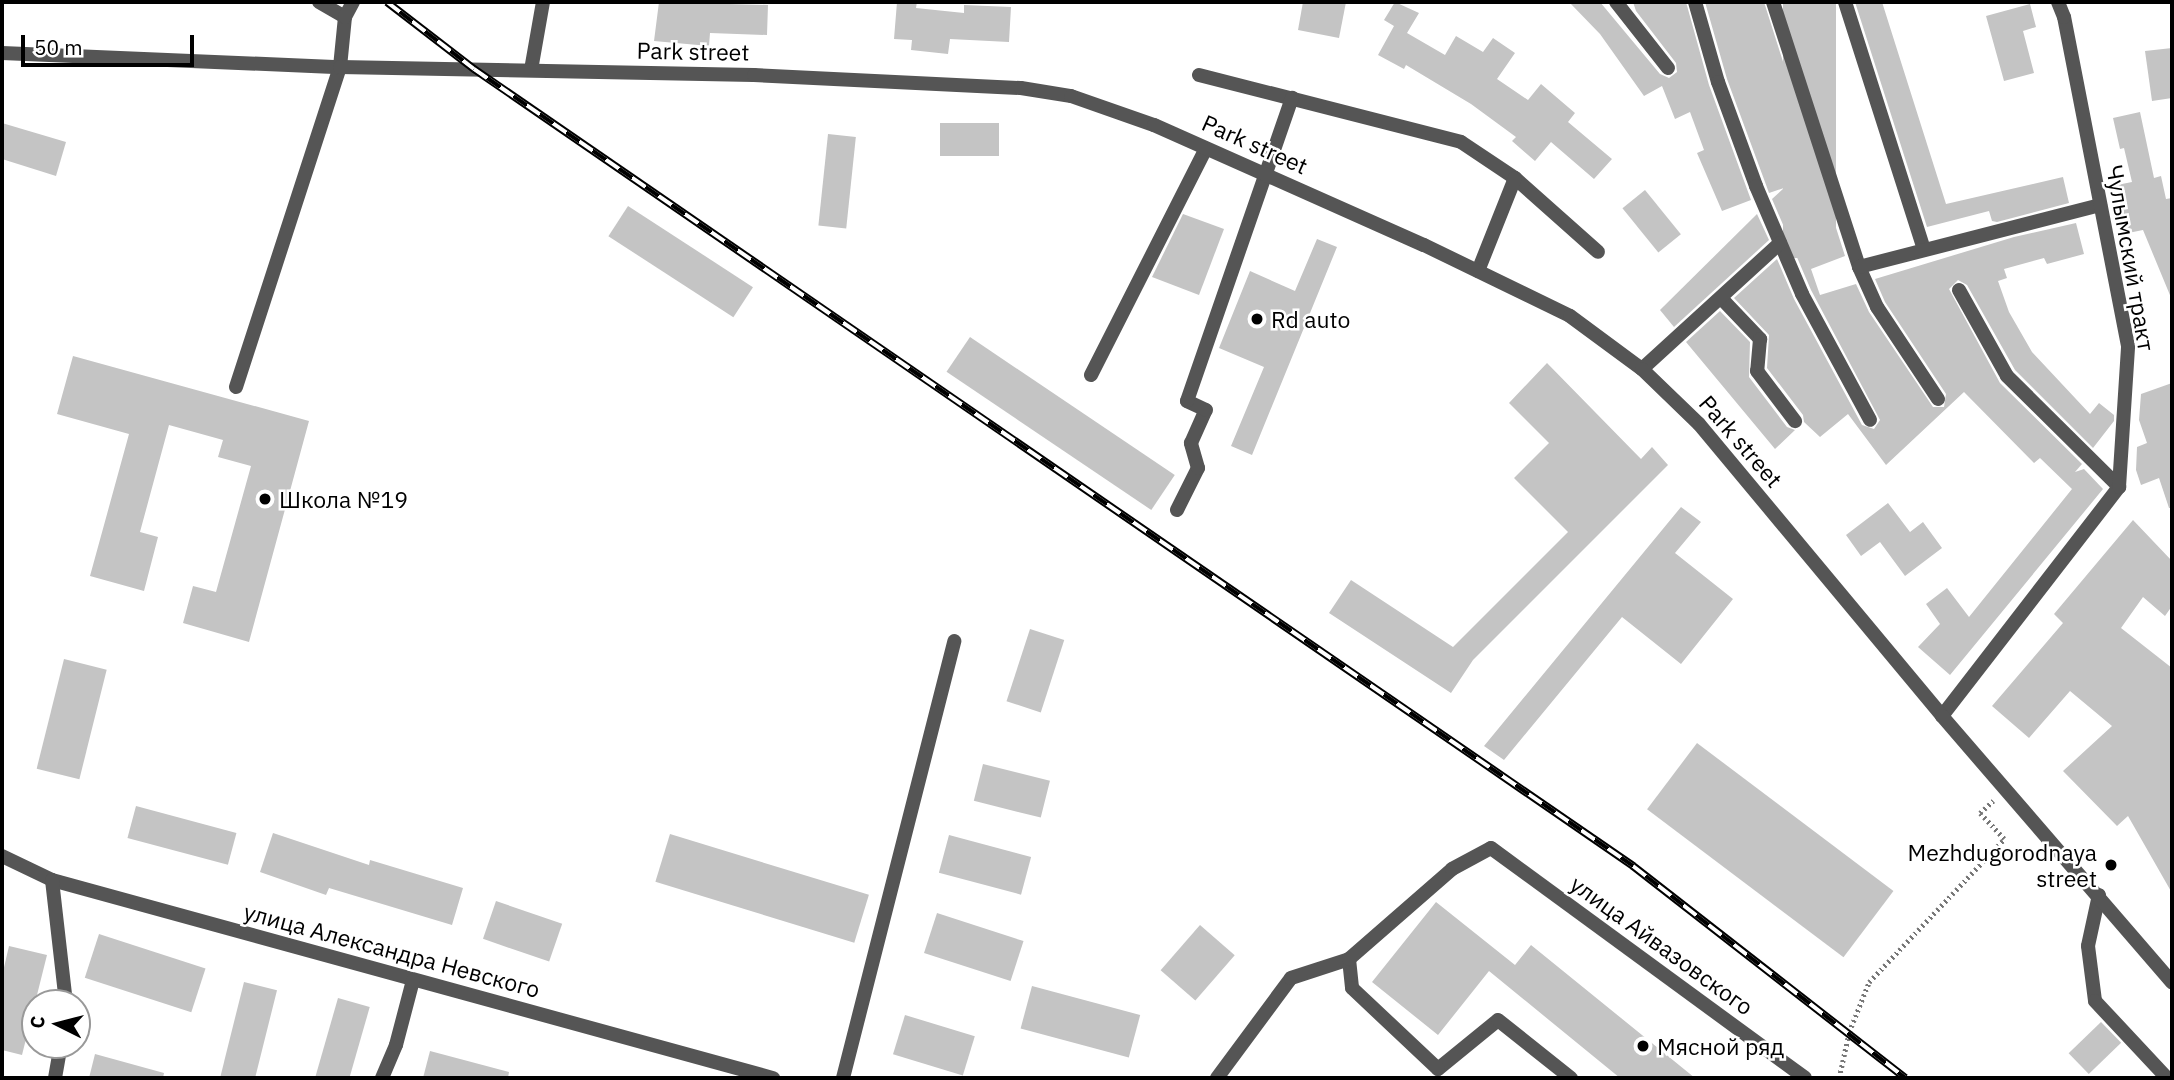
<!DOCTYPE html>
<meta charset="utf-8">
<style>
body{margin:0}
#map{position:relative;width:2174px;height:1080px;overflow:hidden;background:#fff;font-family:"IBM Plex Sans",sans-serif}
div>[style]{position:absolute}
.building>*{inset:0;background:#c4c4c4;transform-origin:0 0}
.path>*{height:4.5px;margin-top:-2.25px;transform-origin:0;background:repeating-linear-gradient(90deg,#777 0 2px,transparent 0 5.5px)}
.service>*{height:14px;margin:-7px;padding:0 7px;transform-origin:7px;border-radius:7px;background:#555}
.minor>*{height:14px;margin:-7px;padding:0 7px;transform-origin:7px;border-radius:7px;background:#555}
.tertiary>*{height:14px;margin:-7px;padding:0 7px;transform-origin:7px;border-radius:7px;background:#555}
.rail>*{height:8px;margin-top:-4px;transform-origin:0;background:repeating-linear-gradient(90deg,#fff 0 16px,#000 0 32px);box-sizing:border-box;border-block:2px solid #000}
.dots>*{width:19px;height:19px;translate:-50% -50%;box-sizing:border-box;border:4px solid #fff;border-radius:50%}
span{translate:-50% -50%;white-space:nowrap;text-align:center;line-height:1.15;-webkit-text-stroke:5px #fff;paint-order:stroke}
.street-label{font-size:23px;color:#000}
.poi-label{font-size:23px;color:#000}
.left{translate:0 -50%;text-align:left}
.right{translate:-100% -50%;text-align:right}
.frame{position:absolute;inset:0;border:4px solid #000;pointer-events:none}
.north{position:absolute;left:21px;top:989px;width:70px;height:70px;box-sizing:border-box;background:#fff;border:2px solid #999;border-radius:50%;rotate:276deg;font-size:19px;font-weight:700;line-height:28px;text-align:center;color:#000}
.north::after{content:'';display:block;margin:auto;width:24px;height:32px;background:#000;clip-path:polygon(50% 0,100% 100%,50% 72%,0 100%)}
.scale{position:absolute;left:21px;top:35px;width:173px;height:32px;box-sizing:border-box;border:4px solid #000;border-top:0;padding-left:9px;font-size:21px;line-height:24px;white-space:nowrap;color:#000;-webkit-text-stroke:5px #fff;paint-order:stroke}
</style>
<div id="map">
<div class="building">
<div style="clip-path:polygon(659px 2px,768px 5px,767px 35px,710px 33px,709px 46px,654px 41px)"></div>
<div style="clip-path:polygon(897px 2px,917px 2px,916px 8px,964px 13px,964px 5px,1011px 7px,1009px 42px,950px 39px,948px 54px,911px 50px,912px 40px,894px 39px)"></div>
<div style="clip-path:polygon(1303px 2px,1346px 2px,1339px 38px,1298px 30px)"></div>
<div style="clip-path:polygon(1395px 2px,1419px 13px,1407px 33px,1445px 55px,1456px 36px,1483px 52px,1493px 38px,1515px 53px,1497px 79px,1528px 100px,1541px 84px,1575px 113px,1568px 122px,1612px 159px,1594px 179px,1551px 142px,1535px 161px,1512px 141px,1516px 137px,1471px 104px,1406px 65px,1404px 69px,1378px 55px,1394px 26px,1384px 20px)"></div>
<div style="clip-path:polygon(1569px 2px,1600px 2px,1660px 74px,1669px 78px,1677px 72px,1676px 63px,1636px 11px,1633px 2px,1686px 2px,1709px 85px,1751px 200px,1722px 211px,1697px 153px,1704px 150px,1690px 112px,1675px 119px,1662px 86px,1644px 96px,1600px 34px)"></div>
<div style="clip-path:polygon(1705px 2px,1764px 2px,1845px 256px,1811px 269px,1820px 295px,1856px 284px,1869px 312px,1933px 407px,1944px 407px,1946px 394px,1885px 302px,1875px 279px,2014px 237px,2076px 223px,2084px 254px,2047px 264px,2044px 258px,2004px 269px,2007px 278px,1998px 281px,2009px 312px,2032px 352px,2090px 414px,2099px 403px,2114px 415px,2114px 421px,2093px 448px,2015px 370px,1967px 285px,1958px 280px,1949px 289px,2000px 383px,2082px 464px,2075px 472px,2084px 469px,2103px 489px,1950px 675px,1918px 647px,1940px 624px,1926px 604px,1947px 588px,1969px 617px,2072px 489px,2040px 458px,2034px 463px,1964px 392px,1886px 465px,1848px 414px,1820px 437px,1804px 422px,1803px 415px,1767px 368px,1769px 335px,1734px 298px,1777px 259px,1794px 299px,1862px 425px,1874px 429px,1880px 420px,1811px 290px,1772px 199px,1784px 188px,1769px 193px,1765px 182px,1727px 79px)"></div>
<div style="left:1783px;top:2px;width:53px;height:256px"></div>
<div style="clip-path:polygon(1855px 2px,1882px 2px,1946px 204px,2063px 177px,2069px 203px,1997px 222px,1992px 221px,1989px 211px,1927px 227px)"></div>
<div style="clip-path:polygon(2030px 4px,2036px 27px,2023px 31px,2034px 73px,2004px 81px,1986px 16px)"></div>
<div style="clip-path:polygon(2172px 48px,2172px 98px,2152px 101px,2145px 51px)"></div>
<div style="clip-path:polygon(2140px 112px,2154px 178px,2161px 176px,2166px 199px,2172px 198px,2172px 300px,2143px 230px,2128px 233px,2117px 185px,2132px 182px,2124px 148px,2120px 149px,2113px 118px)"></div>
<div style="clip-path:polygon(2px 123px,66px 142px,56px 176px,2px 159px)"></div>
<div style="left:940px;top:123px;width:59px;height:33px"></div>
<div style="left:828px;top:134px;width:28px;height:92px;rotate:6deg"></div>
<div style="left:1645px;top:190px;width:57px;height:29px;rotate:51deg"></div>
<div style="left:628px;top:206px;width:149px;height:36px;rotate:33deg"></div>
<div style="clip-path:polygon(1183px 214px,1224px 229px,1199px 295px,1152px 277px)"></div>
<div style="clip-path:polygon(1757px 214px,1769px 240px,1674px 327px,1660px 310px)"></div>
<div style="clip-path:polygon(1317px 239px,1337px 247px,1252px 455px,1231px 446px,1264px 367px,1219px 348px,1250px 271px,1295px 291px)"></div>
<div style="clip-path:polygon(1720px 311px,1750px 342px,1749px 377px,1787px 427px,1795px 430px,1775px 449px,1686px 342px)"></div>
<div style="left:970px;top:337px;width:247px;height:42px;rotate:34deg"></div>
<div style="clip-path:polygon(73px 356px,309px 421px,249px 642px,183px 623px,193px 586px,216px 592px,251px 466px,218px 457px,223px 440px,169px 425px,140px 532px,158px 537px,144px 591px,90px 576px,129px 434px,57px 414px)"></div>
<div style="clip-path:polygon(1547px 363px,1641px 459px,1652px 447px,1668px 465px,1473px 660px,1451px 693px,1329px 613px,1351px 580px,1453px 647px,1568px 532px,1514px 478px,1549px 443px,1509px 403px)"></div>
<div style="clip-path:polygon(2172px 383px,2172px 508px,2169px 508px,2159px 478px,2141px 485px,2136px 470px,2137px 447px,2147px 443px,2139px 420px,2141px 394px)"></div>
<div style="clip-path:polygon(1888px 503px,1910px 532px,1923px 522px,1942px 548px,1905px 576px,1880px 542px,1861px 556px,1846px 535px)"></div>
<div style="clip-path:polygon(1681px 507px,1701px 522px,1675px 553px,1733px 599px,1681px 664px,1622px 617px,1504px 760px,1484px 746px)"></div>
<div style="clip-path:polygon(2133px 520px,2172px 561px,2172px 606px,2165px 616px,2143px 597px,2121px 628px,2172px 668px,2172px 893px,2128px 816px,2117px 826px,2063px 771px,2112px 726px,2070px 691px,2029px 738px,1992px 706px,2063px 623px,2054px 614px)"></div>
<div style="left:1030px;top:629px;width:36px;height:76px;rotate:18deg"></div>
<div style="left:64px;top:659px;width:44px;height:113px;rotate:14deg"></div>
<div style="left:1697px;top:743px;width:246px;height:83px;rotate:37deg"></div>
<div style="left:983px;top:764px;width:69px;height:38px;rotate:14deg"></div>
<div style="left:136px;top:806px;width:104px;height:33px;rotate:15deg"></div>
<div style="clip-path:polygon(273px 833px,369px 865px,370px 860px,463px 888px,452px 925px,329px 888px,326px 895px,260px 872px)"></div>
<div style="left:670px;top:834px;width:208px;height:50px;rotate:17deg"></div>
<div style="left:949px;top:835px;width:85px;height:39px;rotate:15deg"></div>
<div style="left:496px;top:901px;width:70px;height:40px;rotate:19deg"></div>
<div style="clip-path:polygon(1436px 902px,1515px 965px,1531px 945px,1695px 1078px,1620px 1078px,1489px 971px,1438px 1035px,1372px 982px)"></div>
<div style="left:937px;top:913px;width:91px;height:42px;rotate:18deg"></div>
<div style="left:1200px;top:925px;width:46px;height:60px;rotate:41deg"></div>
<div style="left:99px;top:934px;width:112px;height:46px;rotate:18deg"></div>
<div style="clip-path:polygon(9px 946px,47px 955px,22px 1055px,2px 1050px,2px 976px)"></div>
<div style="left:244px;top:982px;width:34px;height:98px;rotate:14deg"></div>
<div style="left:1032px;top:986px;width:112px;height:44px;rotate:15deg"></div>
<div style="left:338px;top:998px;width:33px;height:83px;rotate:16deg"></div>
<div style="left:905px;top:1015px;width:73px;height:41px;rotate:17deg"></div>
<div style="left:2101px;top:1022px;width:29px;height:45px;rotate:46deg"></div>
<div style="clip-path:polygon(430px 1051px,509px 1072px,508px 1078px,423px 1078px)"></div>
<div style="clip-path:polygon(95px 1054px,164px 1073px,163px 1078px,89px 1078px)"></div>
</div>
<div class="path">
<div style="left:1839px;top:1078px;width:47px;rotate:-77.7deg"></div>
<div style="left:1849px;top:1032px;width:54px;rotate:-68.2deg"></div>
<div style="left:1869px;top:982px;width:197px;rotate:-46.6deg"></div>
<div style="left:2004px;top:839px;width:35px;rotate:-133deg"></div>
<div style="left:1980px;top:813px;width:18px;rotate:-43deg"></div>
</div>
<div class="service">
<div style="left:319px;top:2px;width:30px;rotate:30deg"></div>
<div style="left:1616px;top:2px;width:84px;rotate:51.8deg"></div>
<div style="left:1695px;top:2px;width:83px;rotate:74deg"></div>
<div style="left:1718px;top:82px;width:111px;rotate:69.9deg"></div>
<div style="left:1756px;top:186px;width:117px;rotate:66.9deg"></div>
<div style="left:1802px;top:294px;width:143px;rotate:61.6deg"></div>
<div style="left:1773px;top:2px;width:279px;rotate:72deg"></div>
<div style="left:1845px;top:2px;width:260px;rotate:72.3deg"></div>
<div style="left:1199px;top:75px;width:270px;rotate:14.3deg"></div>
<div style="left:1461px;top:142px;width:65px;rotate:33.7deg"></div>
<div style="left:1515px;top:178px;width:111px;rotate:41.7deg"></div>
<div style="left:1478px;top:271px;width:100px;rotate:-68.3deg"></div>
<div style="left:1959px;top:290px;width:98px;rotate:60.8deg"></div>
<div style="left:2007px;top:376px;width:158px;rotate:44.7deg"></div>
<div style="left:1721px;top:298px;width:57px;rotate:46.4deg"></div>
<div style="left:1760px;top:339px;width:32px;rotate:95deg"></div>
<div style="left:1757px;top:371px;width:63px;rotate:52.8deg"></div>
<div style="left:1642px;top:369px;width:187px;rotate:-42.4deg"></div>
<div style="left:1091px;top:375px;width:254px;rotate:-63.1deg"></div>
<div style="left:236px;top:387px;width:336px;rotate:-72deg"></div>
<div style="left:1938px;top:399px;width:110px;rotate:-123.5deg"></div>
<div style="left:1877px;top:307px;width:44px;rotate:-114.2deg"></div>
<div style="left:1859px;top:267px;width:249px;rotate:-14.4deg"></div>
<div style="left:1177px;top:510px;width:47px;rotate:-63.4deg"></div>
<div style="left:1198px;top:468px;width:26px;rotate:-106deg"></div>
<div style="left:1191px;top:443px;width:36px;rotate:-66deg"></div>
<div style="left:1206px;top:410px;width:21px;rotate:-155deg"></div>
<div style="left:1187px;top:401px;width:321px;rotate:-70.9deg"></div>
<div style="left:2099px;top:895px;width:52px;rotate:102.2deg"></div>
<div style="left:2088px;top:946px;width:55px;rotate:82.7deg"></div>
<div style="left:2095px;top:1001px;width:105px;rotate:46.9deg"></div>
<div style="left:1438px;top:1069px;width:77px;rotate:-39.2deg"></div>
<div style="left:1498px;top:1020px;width:93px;rotate:38.5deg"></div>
</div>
<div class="minor">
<div style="left:340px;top:67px;width:50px;rotate:-84.3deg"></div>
<div style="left:345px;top:17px;width:17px;rotate:-62deg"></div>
<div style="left:531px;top:70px;width:69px;rotate:-80deg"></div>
<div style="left:1942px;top:716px;width:289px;rotate:-52.3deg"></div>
<div style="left:2119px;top:487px;width:141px;rotate:-86.3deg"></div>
<div style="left:2128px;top:346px;width:335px;rotate:-101deg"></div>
<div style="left:2064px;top:17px;width:16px;rotate:-112deg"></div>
<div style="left:2px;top:856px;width:55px;rotate:25.6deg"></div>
<div style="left:52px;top:880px;width:748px;rotate:15.36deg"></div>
<div style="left:52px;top:880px;width:124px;rotate:83.5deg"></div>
<div style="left:1349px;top:959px;width:29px;rotate:84deg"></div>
<div style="left:1352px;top:988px;width:118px;rotate:43.3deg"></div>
<div style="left:55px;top:1078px;width:34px;rotate:-80deg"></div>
<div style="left:382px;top:1078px;width:36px;rotate:-67deg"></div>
<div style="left:396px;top:1045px;width:67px;rotate:-75.3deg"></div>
<div style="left:843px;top:1078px;width:451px;rotate:-75.7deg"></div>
<div style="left:1217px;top:1078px;width:124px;rotate:-53.5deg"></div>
<div style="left:1291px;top:978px;width:61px;rotate:-18.1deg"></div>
<div style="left:1349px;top:959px;width:137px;rotate:-41.1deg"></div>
<div style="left:1452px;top:869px;width:44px;rotate:-28.3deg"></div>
<div style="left:1491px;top:848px;width:389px;rotate:36.2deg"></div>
</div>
<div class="tertiary">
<div style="left:2px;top:53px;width:338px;rotate:2.4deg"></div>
<div style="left:340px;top:67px;width:414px;rotate:1.1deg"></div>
<div style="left:754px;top:75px;width:267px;rotate:2.8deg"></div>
<div style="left:1021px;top:88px;width:51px;rotate:9.1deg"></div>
<div style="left:1071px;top:96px;width:88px;rotate:19.3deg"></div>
<div style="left:1154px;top:125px;width:295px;rotate:24deg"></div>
<div style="left:1424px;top:245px;width:162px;rotate:25.9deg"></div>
<div style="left:1570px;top:316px;width:89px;rotate:36.4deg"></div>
<div style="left:1642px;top:369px;width:79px;rotate:44deg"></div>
<div style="left:1699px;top:424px;width:380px;rotate:50.2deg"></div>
<div style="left:1942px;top:716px;width:352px;rotate:49.2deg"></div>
</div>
<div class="rail">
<div style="left:387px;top:2px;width:110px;rotate:37.6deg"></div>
<div style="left:474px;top:69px;width:1407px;rotate:34.51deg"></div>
<div style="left:1633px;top:866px;width:345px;rotate:37.9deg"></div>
</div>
<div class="dots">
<div style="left:1257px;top:319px;background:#000"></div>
<div style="left:265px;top:499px;background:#000"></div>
<div style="left:2111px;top:865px;background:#000"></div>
<div style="left:1643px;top:1046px;background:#000"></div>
</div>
<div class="street-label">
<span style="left:693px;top:51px;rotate:1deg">Park street</span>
<span style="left:1255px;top:144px;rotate:24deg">Park street</span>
<span style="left:2131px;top:258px;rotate:80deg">Чулымский тракт</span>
<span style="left:1741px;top:441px;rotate:49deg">Park street</span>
<span style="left:1662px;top:945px;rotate:36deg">улица Айвазовского</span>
<span style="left:392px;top:950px;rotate:15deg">улица Александра Невского</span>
</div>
<div class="poi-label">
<span class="left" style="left:1271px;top:319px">Rd auto</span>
<span class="left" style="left:279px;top:499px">Школа №19</span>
<span class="right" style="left:2097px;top:865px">Mezhdugorodnaya<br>street</span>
<span class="left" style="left:1657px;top:1046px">Мясной ряд</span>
</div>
<div class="frame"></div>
<div class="north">С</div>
<div class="scale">50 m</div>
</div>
